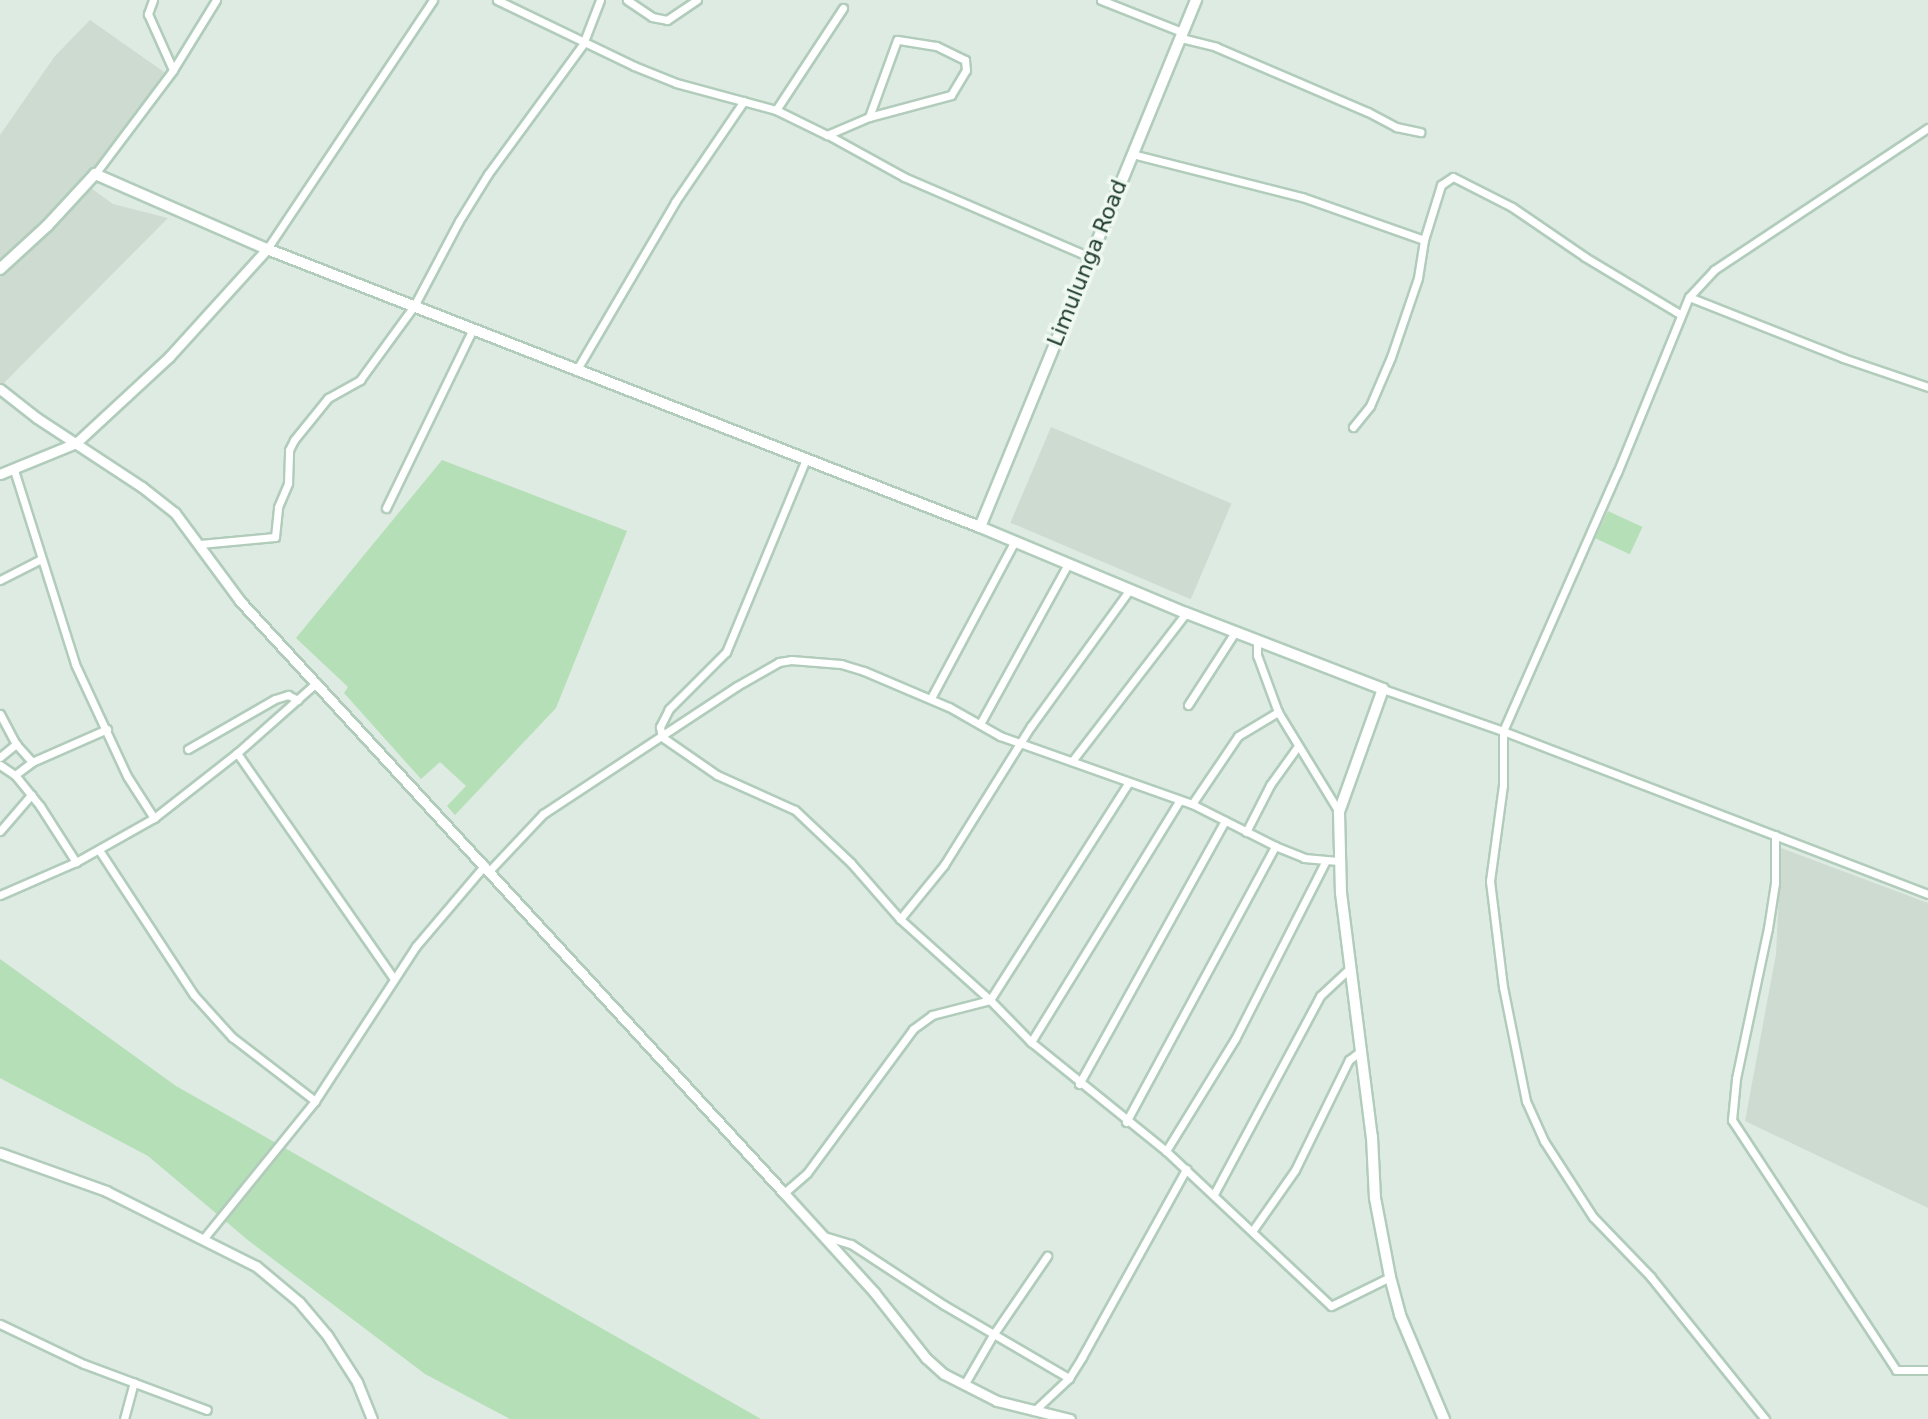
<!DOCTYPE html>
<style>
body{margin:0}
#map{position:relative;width:1928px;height:1419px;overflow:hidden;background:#deebe2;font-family:"DejaVu Sans",sans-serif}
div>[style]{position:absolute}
.built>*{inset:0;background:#cddbd1;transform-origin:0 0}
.green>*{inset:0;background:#b5dfb6;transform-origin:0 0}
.roads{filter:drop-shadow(2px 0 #b1ccbb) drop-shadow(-2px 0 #b1ccbb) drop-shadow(0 2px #b1ccbb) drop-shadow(0 -2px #b1ccbb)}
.minor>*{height:7px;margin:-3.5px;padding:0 3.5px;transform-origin:3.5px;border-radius:3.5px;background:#fff}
.tertiary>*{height:9px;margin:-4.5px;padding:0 4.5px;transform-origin:4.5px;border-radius:4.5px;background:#fff}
.secondary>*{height:10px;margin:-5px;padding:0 5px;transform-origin:5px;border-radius:5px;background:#fff}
span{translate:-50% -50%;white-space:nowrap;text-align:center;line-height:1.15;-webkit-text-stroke:7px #eff8f1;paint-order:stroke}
.street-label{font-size:22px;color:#1e3c2c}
</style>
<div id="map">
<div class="built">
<div style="clip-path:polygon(90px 20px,164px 72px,131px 129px,84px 183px,113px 204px,168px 218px,0 387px,0 135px,55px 56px)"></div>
<div style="left:1051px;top:427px;width:196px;height:104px;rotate:23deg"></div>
<div style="clip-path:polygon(1781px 848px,1928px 903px,1928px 1208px,1745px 1121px,1776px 954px)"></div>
</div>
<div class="green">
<div style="clip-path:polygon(442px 460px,627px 531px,556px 708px,455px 815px,447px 806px,466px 786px,440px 762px,421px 779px,344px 693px,348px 687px,296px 638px)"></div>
<div style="left:1608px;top:511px;width:38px;height:30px;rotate:25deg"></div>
<div style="clip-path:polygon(0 959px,176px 1086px,761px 1419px,510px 1419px,425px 1374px,249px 1241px,148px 1156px,0 1078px)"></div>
</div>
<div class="roads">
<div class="minor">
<div style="left:153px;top:0;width:15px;rotate:110deg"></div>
<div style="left:148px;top:14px;width:61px;rotate:65.9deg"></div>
<div style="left:497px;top:0;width:152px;rotate:25.7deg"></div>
<div style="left:634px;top:66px;width:45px;rotate:22deg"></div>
<div style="left:676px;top:83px;width:104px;rotate:15.1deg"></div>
<div style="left:776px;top:110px;width:57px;rotate:26.1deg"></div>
<div style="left:827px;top:135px;width:46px;rotate:-23.2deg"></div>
<div style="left:869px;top:117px;width:85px;rotate:-15deg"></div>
<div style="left:951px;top:95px;width:29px;rotate:-59deg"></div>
<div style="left:966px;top:70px;width:10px;rotate:-96deg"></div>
<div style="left:965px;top:60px;width:32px;rotate:-154deg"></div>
<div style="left:936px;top:46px;width:39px;rotate:-171deg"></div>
<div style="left:897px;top:40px;width:82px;rotate:110deg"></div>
<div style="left:627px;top:0;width:30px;rotate:34deg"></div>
<div style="left:652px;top:17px;width:15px;rotate:11deg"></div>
<div style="left:667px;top:20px;width:36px;rotate:-34deg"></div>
<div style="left:1101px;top:0;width:87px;rotate:21.6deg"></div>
<div style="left:1181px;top:38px;width:36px;rotate:14deg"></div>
<div style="left:1216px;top:47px;width:165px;rotate:23.2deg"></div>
<div style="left:1368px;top:112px;width:32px;rotate:28deg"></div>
<div style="left:1396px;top:127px;width:25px;rotate:12deg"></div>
<div style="left:776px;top:110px;width:122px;rotate:-56.7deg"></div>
<div style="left:828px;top:135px;width:87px;rotate:28.9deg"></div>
<div style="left:904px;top:177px;width:202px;rotate:23.3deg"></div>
<div style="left:1132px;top:154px;width:175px;rotate:14.2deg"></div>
<div style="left:1302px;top:197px;width:129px;rotate:19.4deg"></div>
<div style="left:1424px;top:240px;width:38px;rotate:99deg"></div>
<div style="left:1418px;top:278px;width:83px;rotate:108.9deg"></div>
<div style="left:1391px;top:357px;width:53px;rotate:113.2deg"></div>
<div style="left:1370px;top:406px;width:27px;rotate:129deg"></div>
<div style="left:95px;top:174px;width:130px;rotate:-53.1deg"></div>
<div style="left:173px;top:70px;width:82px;rotate:-58.4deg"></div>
<div style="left:1424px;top:240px;width:58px;rotate:-72.8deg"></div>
<div style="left:1441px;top:185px;width:14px;rotate:-34deg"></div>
<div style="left:1453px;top:177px;width:66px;rotate:27deg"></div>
<div style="left:1512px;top:207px;width:88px;rotate:34.4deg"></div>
<div style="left:1585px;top:257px;width:111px;rotate:31deg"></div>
<div style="left:267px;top:249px;width:299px;rotate:-56.3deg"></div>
<div style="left:1689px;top:297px;width:166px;rotate:21.6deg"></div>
<div style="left:1843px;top:358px;width:90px;rotate:18.8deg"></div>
<div style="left:576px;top:371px;width:196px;rotate:-59.6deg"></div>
<div style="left:675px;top:202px;width:122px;rotate:-55.7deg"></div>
<div style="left:806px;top:459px;width:209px;rotate:112.5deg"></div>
<div style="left:726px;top:652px;width:81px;rotate:135deg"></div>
<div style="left:669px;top:709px;width:20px;rotate:117deg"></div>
<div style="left:660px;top:727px;width:10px;rotate:79deg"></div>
<div style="left:662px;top:737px;width:67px;rotate:34.6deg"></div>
<div style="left:717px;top:775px;width:85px;rotate:24.2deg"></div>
<div style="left:795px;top:810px;width:77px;rotate:43.4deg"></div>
<div style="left:851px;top:863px;width:74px;rotate:48.8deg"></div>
<div style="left:900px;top:919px;width:121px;rotate:42deg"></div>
<div style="left:990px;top:1000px;width:59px;rotate:45.7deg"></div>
<div style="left:1031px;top:1042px;width:174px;rotate:38.9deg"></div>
<div style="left:1166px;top:1151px;width:226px;rotate:43.2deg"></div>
<div style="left:1331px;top:1306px;width:66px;rotate:-26.2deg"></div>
<div style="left:14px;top:470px;width:203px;rotate:72.5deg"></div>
<div style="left:75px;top:664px;width:123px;rotate:65.1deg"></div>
<div style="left:127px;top:776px;width:50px;rotate:57.3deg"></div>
<div style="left:386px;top:508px;width:199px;rotate:-64.1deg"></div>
<div style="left:200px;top:544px;width:75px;rotate:-5.3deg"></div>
<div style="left:275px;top:537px;width:30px;rotate:-84deg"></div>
<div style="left:278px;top:507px;width:26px;rotate:-67deg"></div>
<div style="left:288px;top:483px;width:33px;rotate:-88deg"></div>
<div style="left:289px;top:450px;width:11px;rotate:-63deg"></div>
<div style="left:294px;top:440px;width:54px;rotate:-51deg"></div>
<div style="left:328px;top:398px;width:37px;rotate:-29deg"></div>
<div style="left:360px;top:380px;width:92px;rotate:-53.9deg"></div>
<div style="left:414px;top:306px;width:96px;rotate:-62.1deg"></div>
<div style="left:459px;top:221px;width:55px;rotate:-58.3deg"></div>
<div style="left:488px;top:174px;width:161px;rotate:-53.8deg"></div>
<div style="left:583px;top:44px;width:47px;rotate:-68.9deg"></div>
<div style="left:0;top:580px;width:46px;rotate:-27.1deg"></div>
<div style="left:1257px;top:640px;width:15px;rotate:90deg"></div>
<div style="left:1257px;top:655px;width:61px;rotate:69.8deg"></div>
<div style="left:1278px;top:712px;width:117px;rotate:58.6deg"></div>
<div style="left:1383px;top:689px;width:127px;rotate:19.3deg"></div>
<div style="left:1503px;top:731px;width:455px;rotate:21deg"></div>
<div style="left:931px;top:698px;width:178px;rotate:-61.9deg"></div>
<div style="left:1188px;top:705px;width:87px;rotate:-57.2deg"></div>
<div style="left:0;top:714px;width:34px;rotate:62deg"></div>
<div style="left:16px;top:744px;width:24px;rotate:48deg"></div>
<div style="left:980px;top:724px;width:183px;rotate:-61.2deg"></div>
<div style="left:188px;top:749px;width:100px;rotate:-29.9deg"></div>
<div style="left:275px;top:699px;width:14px;rotate:-17deg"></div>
<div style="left:288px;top:695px;width:11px;rotate:27deg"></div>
<div style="left:237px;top:753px;width:275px;rotate:55.2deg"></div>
<div style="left:0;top:757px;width:21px;rotate:-39deg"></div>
<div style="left:1072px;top:761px;width:187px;rotate:-52.4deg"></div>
<div style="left:0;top:765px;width:18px;rotate:34deg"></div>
<div style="left:15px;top:775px;width:40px;rotate:51deg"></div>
<div style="left:40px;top:806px;width:67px;rotate:57.3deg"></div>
<div style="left:15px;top:775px;width:21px;rotate:-37deg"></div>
<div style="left:32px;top:762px;width:82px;rotate:-23.7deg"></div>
<div style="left:1192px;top:804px;width:82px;rotate:-55.9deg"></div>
<div style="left:1238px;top:736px;width:47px;rotate:-31deg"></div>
<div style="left:0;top:831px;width:48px;rotate:-49.3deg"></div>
<div style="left:1246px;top:832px;width:53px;rotate:-62.9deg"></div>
<div style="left:1270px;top:785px;width:48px;rotate:-54.3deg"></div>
<div style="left:1775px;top:835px;width:48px;rotate:90deg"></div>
<div style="left:1775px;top:883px;width:46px;rotate:98.8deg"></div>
<div style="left:1768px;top:928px;width:154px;rotate:102deg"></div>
<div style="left:1736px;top:1079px;width:41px;rotate:95.6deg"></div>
<div style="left:1732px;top:1120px;width:299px;rotate:56.7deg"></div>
<div style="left:1896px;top:1370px;width:32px"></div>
<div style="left:99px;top:850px;width:173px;rotate:56.8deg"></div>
<div style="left:194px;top:995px;width:57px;rotate:47.9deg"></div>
<div style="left:232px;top:1037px;width:105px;rotate:37.6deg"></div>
<div style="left:490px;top:870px;width:77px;rotate:-46.6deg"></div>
<div style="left:543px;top:814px;width:232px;rotate:-33.4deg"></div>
<div style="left:737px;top:686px;width:48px;rotate:-29.7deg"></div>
<div style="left:779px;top:662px;width:12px;rotate:-9deg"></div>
<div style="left:791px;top:660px;width:50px;rotate:4.6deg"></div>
<div style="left:841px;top:664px;width:24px;rotate:17deg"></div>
<div style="left:864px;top:671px;width:92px;rotate:23deg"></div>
<div style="left:949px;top:707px;width:59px;rotate:29.6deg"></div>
<div style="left:1000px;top:736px;width:204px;rotate:19.5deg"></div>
<div style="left:1192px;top:804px;width:93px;rotate:26.8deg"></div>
<div style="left:1275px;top:846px;width:31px;rotate:22deg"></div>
<div style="left:1304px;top:858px;width:34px;rotate:5deg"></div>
<div style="left:0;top:895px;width:83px;rotate:-23.5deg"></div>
<div style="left:76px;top:862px;width:90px;rotate:-29.4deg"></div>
<div style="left:154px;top:818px;width:105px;rotate:-38.1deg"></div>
<div style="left:237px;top:753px;width:106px;rotate:-41.5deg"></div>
<div style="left:900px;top:919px;width:70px;rotate:-50.8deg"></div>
<div style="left:944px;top:865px;width:164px;rotate:-58deg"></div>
<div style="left:1031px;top:726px;width:169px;rotate:-54.1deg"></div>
<div style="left:1031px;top:1042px;width:284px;rotate:-58.4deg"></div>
<div style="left:1079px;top:1084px;width:301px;rotate:-61deg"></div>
<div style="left:1126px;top:1122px;width:314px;rotate:-61.6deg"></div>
<div style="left:1166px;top:1151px;width:132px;rotate:-58.4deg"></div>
<div style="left:1235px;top:1039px;width:199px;rotate:-63deg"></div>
<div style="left:784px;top:1193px;width:30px;rotate:-41deg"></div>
<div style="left:807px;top:1173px;width:179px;rotate:-53.6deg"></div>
<div style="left:913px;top:1029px;width:24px;rotate:-36deg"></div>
<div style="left:932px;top:1015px;width:60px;rotate:-14.5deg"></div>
<div style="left:990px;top:1000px;width:257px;rotate:-57.5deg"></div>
<div style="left:1214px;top:1194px;width:225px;rotate:-61.8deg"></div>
<div style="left:1320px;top:996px;width:40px;rotate:-43deg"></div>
<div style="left:1253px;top:1230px;width:73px;rotate:-55deg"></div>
<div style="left:1295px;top:1170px;width:123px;rotate:-63.9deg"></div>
<div style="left:1349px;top:1060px;width:16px;rotate:-38deg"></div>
<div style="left:824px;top:1236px;width:28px;rotate:17deg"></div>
<div style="left:851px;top:1244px;width:111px;rotate:33.3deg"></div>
<div style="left:944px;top:1305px;width:145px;rotate:30.3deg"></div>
<div style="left:204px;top:1238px;width:176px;rotate:-51deg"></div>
<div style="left:315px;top:1101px;width:185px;rotate:-56.9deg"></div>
<div style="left:416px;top:946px;width:106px;rotate:-49.6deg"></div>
<div style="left:0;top:1324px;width:93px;rotate:25.5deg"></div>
<div style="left:84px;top:1364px;width:131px;rotate:20.5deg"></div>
<div style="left:964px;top:1385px;width:58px;rotate:-59.9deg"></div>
<div style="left:993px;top:1335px;width:96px;rotate:-55.6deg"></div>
<div style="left:1034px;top:1411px;width:48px;rotate:-43.3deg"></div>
<div style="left:1069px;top:1378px;width:25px;rotate:-58deg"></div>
<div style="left:1082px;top:1357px;width:215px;rotate:-61deg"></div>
<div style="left:124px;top:1419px;width:38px;rotate:-75deg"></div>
<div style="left:1765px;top:1419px;width:182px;rotate:-128.8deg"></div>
<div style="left:1651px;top:1277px;width:83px;rotate:-134deg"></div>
<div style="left:1593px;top:1217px;width:90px;rotate:-122.8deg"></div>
<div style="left:1544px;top:1141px;width:44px;rotate:-114.2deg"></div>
<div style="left:1526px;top:1101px;width:116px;rotate:-101.4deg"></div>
<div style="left:1503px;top:987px;width:107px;rotate:-97deg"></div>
<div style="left:1490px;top:881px;width:97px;rotate:-82.3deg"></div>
<div style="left:1503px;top:785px;width:54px;rotate:-90deg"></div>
<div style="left:1503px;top:731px;width:282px;rotate:-66.2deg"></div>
<div style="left:1617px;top:473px;width:190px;rotate:-67.8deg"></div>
<div style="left:1689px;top:297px;width:37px;rotate:-47deg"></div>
<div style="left:1714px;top:270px;width:257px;rotate:-33.6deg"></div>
</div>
<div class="tertiary">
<div style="left:0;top:389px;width:47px;rotate:38.1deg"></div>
<div style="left:37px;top:418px;width:126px;rotate:33.3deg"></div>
<div style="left:142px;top:487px;width:42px;rotate:38.2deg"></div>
<div style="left:175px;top:513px;width:109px;rotate:53.5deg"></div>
<div style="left:240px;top:601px;width:804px;rotate:47.42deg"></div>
<div style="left:784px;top:1193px;width:134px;rotate:47.7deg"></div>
<div style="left:874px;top:1292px;width:84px;rotate:51.8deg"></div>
<div style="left:926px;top:1358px;width:24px;rotate:42deg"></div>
<div style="left:944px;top:1374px;width:59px;rotate:27deg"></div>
<div style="left:997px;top:1401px;width:75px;rotate:13.9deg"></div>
<div style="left:0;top:474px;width:82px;rotate:-22.2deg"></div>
<div style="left:76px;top:443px;width:127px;rotate:-42.8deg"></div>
<div style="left:169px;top:357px;width:146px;rotate:-47.8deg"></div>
<div style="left:0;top:1153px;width:113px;rotate:19.7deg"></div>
<div style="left:106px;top:1191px;width:168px;rotate:26.6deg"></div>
<div style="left:256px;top:1266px;width:56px;rotate:39.9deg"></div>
<div style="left:299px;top:1302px;width:43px;rotate:49.7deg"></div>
<div style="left:327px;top:1335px;width:56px;rotate:57.4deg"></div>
<div style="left:357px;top:1382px;width:40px;rotate:68deg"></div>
</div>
<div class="secondary">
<div style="left:0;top:269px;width:64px;rotate:-42.5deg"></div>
<div style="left:47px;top:226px;width:71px;rotate:-47.3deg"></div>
<div style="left:95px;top:174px;width:188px;rotate:23.6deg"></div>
<div style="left:267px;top:249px;width:765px;rotate:21.3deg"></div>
<div style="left:980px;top:527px;width:223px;rotate:22.7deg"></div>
<div style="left:1186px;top:613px;width:211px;rotate:21.1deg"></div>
<div style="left:1383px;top:689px;width:131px;rotate:109.7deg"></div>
<div style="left:1339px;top:812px;width:81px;rotate:88.6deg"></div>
<div style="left:1341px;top:893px;width:246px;rotate:82.8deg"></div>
<div style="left:1372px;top:1137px;width:61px;rotate:87.2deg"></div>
<div style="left:1375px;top:1198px;width:80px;rotate:79.2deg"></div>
<div style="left:1390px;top:1277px;width:39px;rotate:75deg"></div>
<div style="left:1400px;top:1315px;width:113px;rotate:67.1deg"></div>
<div style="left:980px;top:527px;width:570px;rotate:-67.71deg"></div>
</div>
</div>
<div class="street-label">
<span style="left:1087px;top:263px;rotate:-68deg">Limulunga Road</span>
</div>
</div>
